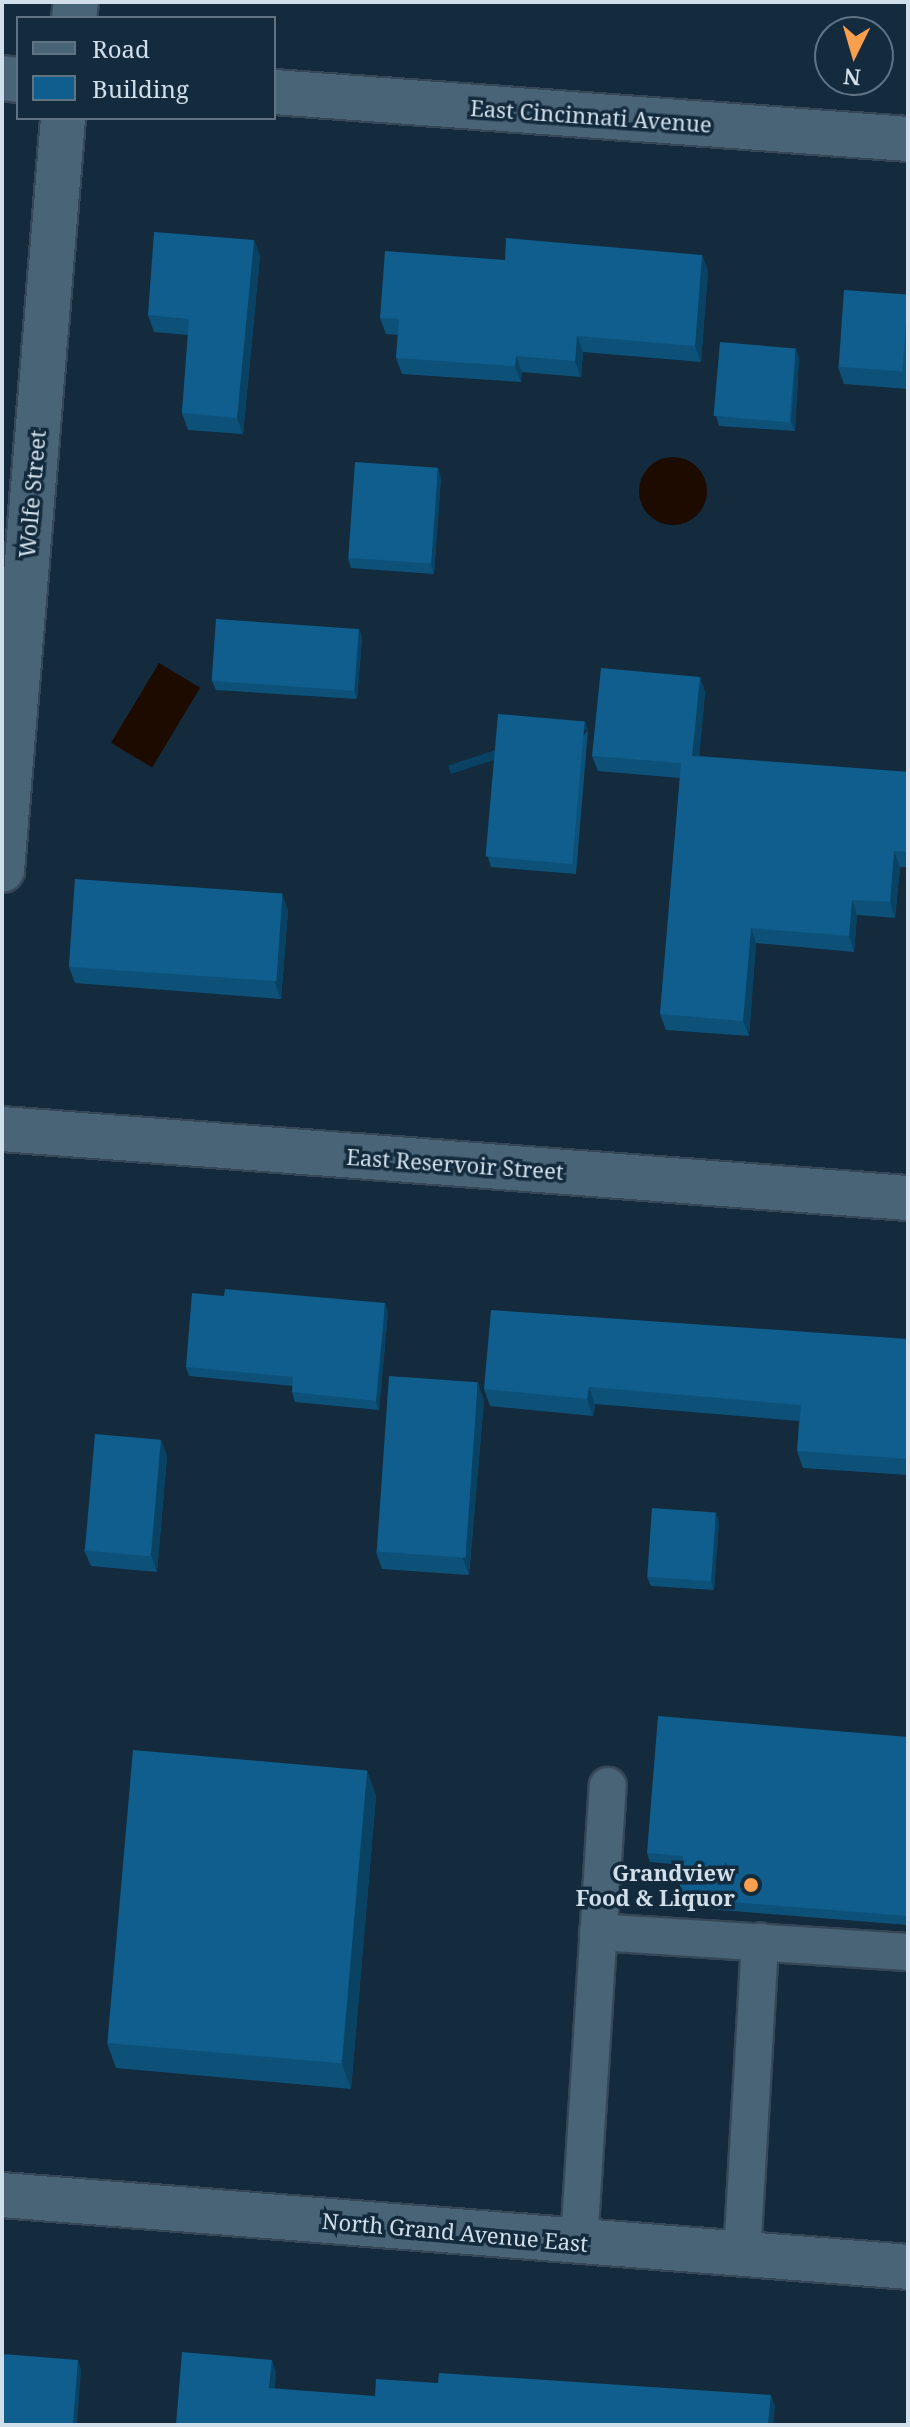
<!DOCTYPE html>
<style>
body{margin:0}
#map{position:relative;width:910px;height:2427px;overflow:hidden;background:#132b3d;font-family:"Noto Serif",serif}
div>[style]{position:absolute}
.water>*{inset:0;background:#1d0b00;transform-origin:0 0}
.round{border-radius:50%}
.roads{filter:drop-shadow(2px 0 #364857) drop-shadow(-2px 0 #364857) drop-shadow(0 2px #364857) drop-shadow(0 -2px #364857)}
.lane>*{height:36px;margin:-18px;padding:0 18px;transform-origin:18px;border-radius:18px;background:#496377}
.street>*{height:44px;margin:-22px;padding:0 22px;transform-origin:22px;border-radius:22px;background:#496377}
.secondary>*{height:44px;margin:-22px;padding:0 22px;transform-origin:22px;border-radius:22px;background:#496377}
.wall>*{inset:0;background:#0d5179}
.shaded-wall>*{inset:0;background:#0a4263;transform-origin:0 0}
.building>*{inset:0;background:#0f5e8d;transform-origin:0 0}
.dots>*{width:22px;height:22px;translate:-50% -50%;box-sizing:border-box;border:4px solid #132b3d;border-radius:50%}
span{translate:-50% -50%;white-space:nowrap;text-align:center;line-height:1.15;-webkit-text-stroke:7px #132b3d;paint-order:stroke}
.street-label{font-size:22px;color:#d1dfeb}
.poi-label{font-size:22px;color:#d1dfeb;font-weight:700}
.right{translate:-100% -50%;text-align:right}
.frame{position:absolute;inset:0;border:4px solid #d1dfeb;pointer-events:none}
.legend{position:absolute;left:16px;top:16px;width:260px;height:104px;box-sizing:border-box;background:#132b3d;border:2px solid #5f7383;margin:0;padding:10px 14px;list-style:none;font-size:24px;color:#d1dfeb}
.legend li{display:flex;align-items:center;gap:16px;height:40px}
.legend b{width:40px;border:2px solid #5f7383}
.north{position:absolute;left:814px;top:16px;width:80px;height:80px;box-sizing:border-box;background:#132b3d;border:2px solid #5f7383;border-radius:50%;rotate:185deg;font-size:22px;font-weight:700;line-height:32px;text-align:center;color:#d1dfeb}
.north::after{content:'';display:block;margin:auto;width:28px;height:36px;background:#fa9f4e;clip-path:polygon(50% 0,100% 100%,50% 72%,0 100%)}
</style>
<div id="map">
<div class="water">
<div class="round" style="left:639px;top:457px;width:68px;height:68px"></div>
<div style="left:159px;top:663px;width:48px;height:93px;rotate:31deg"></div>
</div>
<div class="roads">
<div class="lane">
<div style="left:598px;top:1932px;width:311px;rotate:3.7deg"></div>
<div style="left:579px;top:2243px;width:458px;rotate:-86.4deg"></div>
<div style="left:742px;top:2255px;width:314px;rotate:-86.7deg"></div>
</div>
<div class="street">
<div style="left:74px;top:18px;width:16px;rotate:-83deg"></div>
<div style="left:2px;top:78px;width:16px;rotate:7deg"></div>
<div style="left:274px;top:92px;width:636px;rotate:4.24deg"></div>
<div style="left:2px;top:870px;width:754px;rotate:-85.36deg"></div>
<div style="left:2px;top:1129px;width:909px;rotate:4.36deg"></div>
</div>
<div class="secondary">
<div style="left:2px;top:2195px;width:909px;rotate:4.54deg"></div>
</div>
</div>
<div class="wall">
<div style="clip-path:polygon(254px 240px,260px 256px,243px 434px,188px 430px,182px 413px,188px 335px,154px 332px,148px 315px)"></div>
<div style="clip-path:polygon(702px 255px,708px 271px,701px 362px,583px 352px,581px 377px,522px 372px,521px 382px,402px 374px,396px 358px,398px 335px,386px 334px,380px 318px,505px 260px)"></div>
<div style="clip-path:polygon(908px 295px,908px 389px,844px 384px,838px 367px)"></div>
<div style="clip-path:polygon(799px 357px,795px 431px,719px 426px,716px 416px)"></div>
<div style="clip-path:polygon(441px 477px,434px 574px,351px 568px,348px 558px)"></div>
<div style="clip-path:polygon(359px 629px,362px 638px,357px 699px,216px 690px,212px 681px)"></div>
<div style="clip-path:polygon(700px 677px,705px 692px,699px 756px,908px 772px,908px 867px,900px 867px,895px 918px,857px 915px,854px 952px,756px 943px,749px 1036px,666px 1030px,660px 1014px,680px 778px,598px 771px,592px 756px)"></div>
<div style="clip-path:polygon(588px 730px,576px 874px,491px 867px,488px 857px)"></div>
<div style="clip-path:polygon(282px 894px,288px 911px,281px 999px,75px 983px,69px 967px)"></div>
<div style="clip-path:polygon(388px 1312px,379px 1410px,295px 1402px,292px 1392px,293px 1386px,189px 1376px,186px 1367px)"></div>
<div style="clip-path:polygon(908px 1339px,908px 1475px,803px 1468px,797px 1451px,799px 1421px,595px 1404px,593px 1416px,490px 1406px,484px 1389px)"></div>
<div style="clip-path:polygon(484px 1400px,469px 1575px,382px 1569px,376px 1552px)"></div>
<div style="clip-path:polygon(161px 1440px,167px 1456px,157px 1572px,91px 1566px,84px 1550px)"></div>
<div style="clip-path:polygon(719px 1522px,714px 1590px,651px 1586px,647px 1577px)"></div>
<div style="clip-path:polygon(908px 1737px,908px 1925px,682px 1907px,679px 1898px,682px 1865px,650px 1862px,647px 1853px)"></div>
<div style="clip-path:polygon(367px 1771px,376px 1796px,351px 2089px,116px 2068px,107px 2043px)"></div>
</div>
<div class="shaded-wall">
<div style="clip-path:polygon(254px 240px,260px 256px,243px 434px,237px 418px)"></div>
<div style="clip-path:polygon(702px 255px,708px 271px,701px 362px,695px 346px)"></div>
<div style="clip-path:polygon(577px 336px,583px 352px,581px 377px,575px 361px)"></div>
<div style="clip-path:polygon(796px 348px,799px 357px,795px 431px,791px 422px)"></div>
<div style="clip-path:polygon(516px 356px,522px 372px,521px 382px,515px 366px)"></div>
<div style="clip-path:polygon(438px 468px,441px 477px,434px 574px,431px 565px)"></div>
<div style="clip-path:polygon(359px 629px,362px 638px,357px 699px,354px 690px)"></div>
<div style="clip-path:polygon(700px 677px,705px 692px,698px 771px,692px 756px)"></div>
<div style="left:585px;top:721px;width:9px;height:144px;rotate:72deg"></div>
<div style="clip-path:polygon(894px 851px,900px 867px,895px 918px,890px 902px)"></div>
<div style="clip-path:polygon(282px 894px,288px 911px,281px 999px,275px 983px)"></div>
<div style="clip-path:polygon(852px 900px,857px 915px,854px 952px,849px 936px)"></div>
<div style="clip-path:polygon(751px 928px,756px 943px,749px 1036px,743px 1021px)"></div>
<div style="clip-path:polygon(385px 1303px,388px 1312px,379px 1410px,376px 1401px)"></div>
<div style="clip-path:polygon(478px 1383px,484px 1400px,469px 1575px,463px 1559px)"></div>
<div style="clip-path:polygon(589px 1387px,595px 1404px,593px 1416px,587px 1399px)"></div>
<div style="clip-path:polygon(161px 1440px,167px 1456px,157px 1572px,151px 1555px)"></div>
<div style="clip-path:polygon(716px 1512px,719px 1522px,714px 1590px,711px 1581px)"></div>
<div style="clip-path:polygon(367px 1771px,376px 1796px,351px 2089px,342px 2064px)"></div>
<div style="clip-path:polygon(78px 2360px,81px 2370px,77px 2425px,73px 2425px)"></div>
<div style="clip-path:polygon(272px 2360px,276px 2372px,274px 2400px,269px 2388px)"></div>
<div style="clip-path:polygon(771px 2395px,775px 2406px,773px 2425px,768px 2425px)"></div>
</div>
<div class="building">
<div style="clip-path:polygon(154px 232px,254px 240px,237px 418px,182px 413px,189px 319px,148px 315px)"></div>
<div style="clip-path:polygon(506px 238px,702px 255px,695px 346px,577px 336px,575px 361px,516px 356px,515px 366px,396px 358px,399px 319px,380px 318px,385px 251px,505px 260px)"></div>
<div style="left:844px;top:290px;width:64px;height:77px;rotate:4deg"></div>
<div style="left:720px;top:342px;width:76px;height:74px;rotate:5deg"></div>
<div style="left:355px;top:462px;width:83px;height:96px;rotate:4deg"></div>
<div style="left:216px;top:619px;width:143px;height:62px;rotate:4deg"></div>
<div style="clip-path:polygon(601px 668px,700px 677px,692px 756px,908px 772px,908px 852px,894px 851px,890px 902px,852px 900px,849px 936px,751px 928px,743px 1021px,660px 1014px,681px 763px,592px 756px)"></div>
<div style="left:498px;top:714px;width:87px;height:143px;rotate:5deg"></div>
<div style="left:75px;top:879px;width:208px;height:88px;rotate:4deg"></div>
<div style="clip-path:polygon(225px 1289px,385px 1303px,376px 1401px,292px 1392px,293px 1377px,186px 1367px,192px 1293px,224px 1296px)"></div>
<div style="clip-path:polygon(491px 1310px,908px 1339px,908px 1459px,797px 1451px,801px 1405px,589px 1387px,587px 1399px,484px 1389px)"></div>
<div style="left:389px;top:1376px;width:89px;height:176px;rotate:4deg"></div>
<div style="left:95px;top:1434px;width:66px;height:117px;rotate:5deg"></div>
<div style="left:652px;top:1508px;width:64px;height:69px;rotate:4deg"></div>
<div style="clip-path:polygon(658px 1716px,908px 1737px,908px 1916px,679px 1898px,683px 1856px,647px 1853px)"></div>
<div style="left:133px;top:1750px;width:235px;height:294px;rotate:5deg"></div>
<div style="clip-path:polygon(182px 2352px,272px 2360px,269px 2388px,375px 2396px,376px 2379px,438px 2383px,439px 2373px,771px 2395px,768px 2425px,176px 2425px)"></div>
<div style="clip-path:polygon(2px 2354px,78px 2360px,73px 2425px,2px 2425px)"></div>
</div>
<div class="dots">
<div style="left:751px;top:1885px;background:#fa9f4e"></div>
</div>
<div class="street-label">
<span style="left:591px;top:116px;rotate:4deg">East Cincinnati Avenue</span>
<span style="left:32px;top:494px;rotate:-85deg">Wolfe Street</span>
<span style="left:455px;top:1164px;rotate:4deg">East Reservoir Street</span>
<span style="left:455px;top:2232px;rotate:5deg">North Grand Avenue East</span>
</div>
<div class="poi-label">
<span class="right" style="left:735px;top:1885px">Grandview<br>Food &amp; Liquor</span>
</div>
<div class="frame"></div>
<ul class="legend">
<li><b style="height:10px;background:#496377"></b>Road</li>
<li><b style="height:22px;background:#0f5e8d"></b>Building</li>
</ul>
<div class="north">N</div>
</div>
